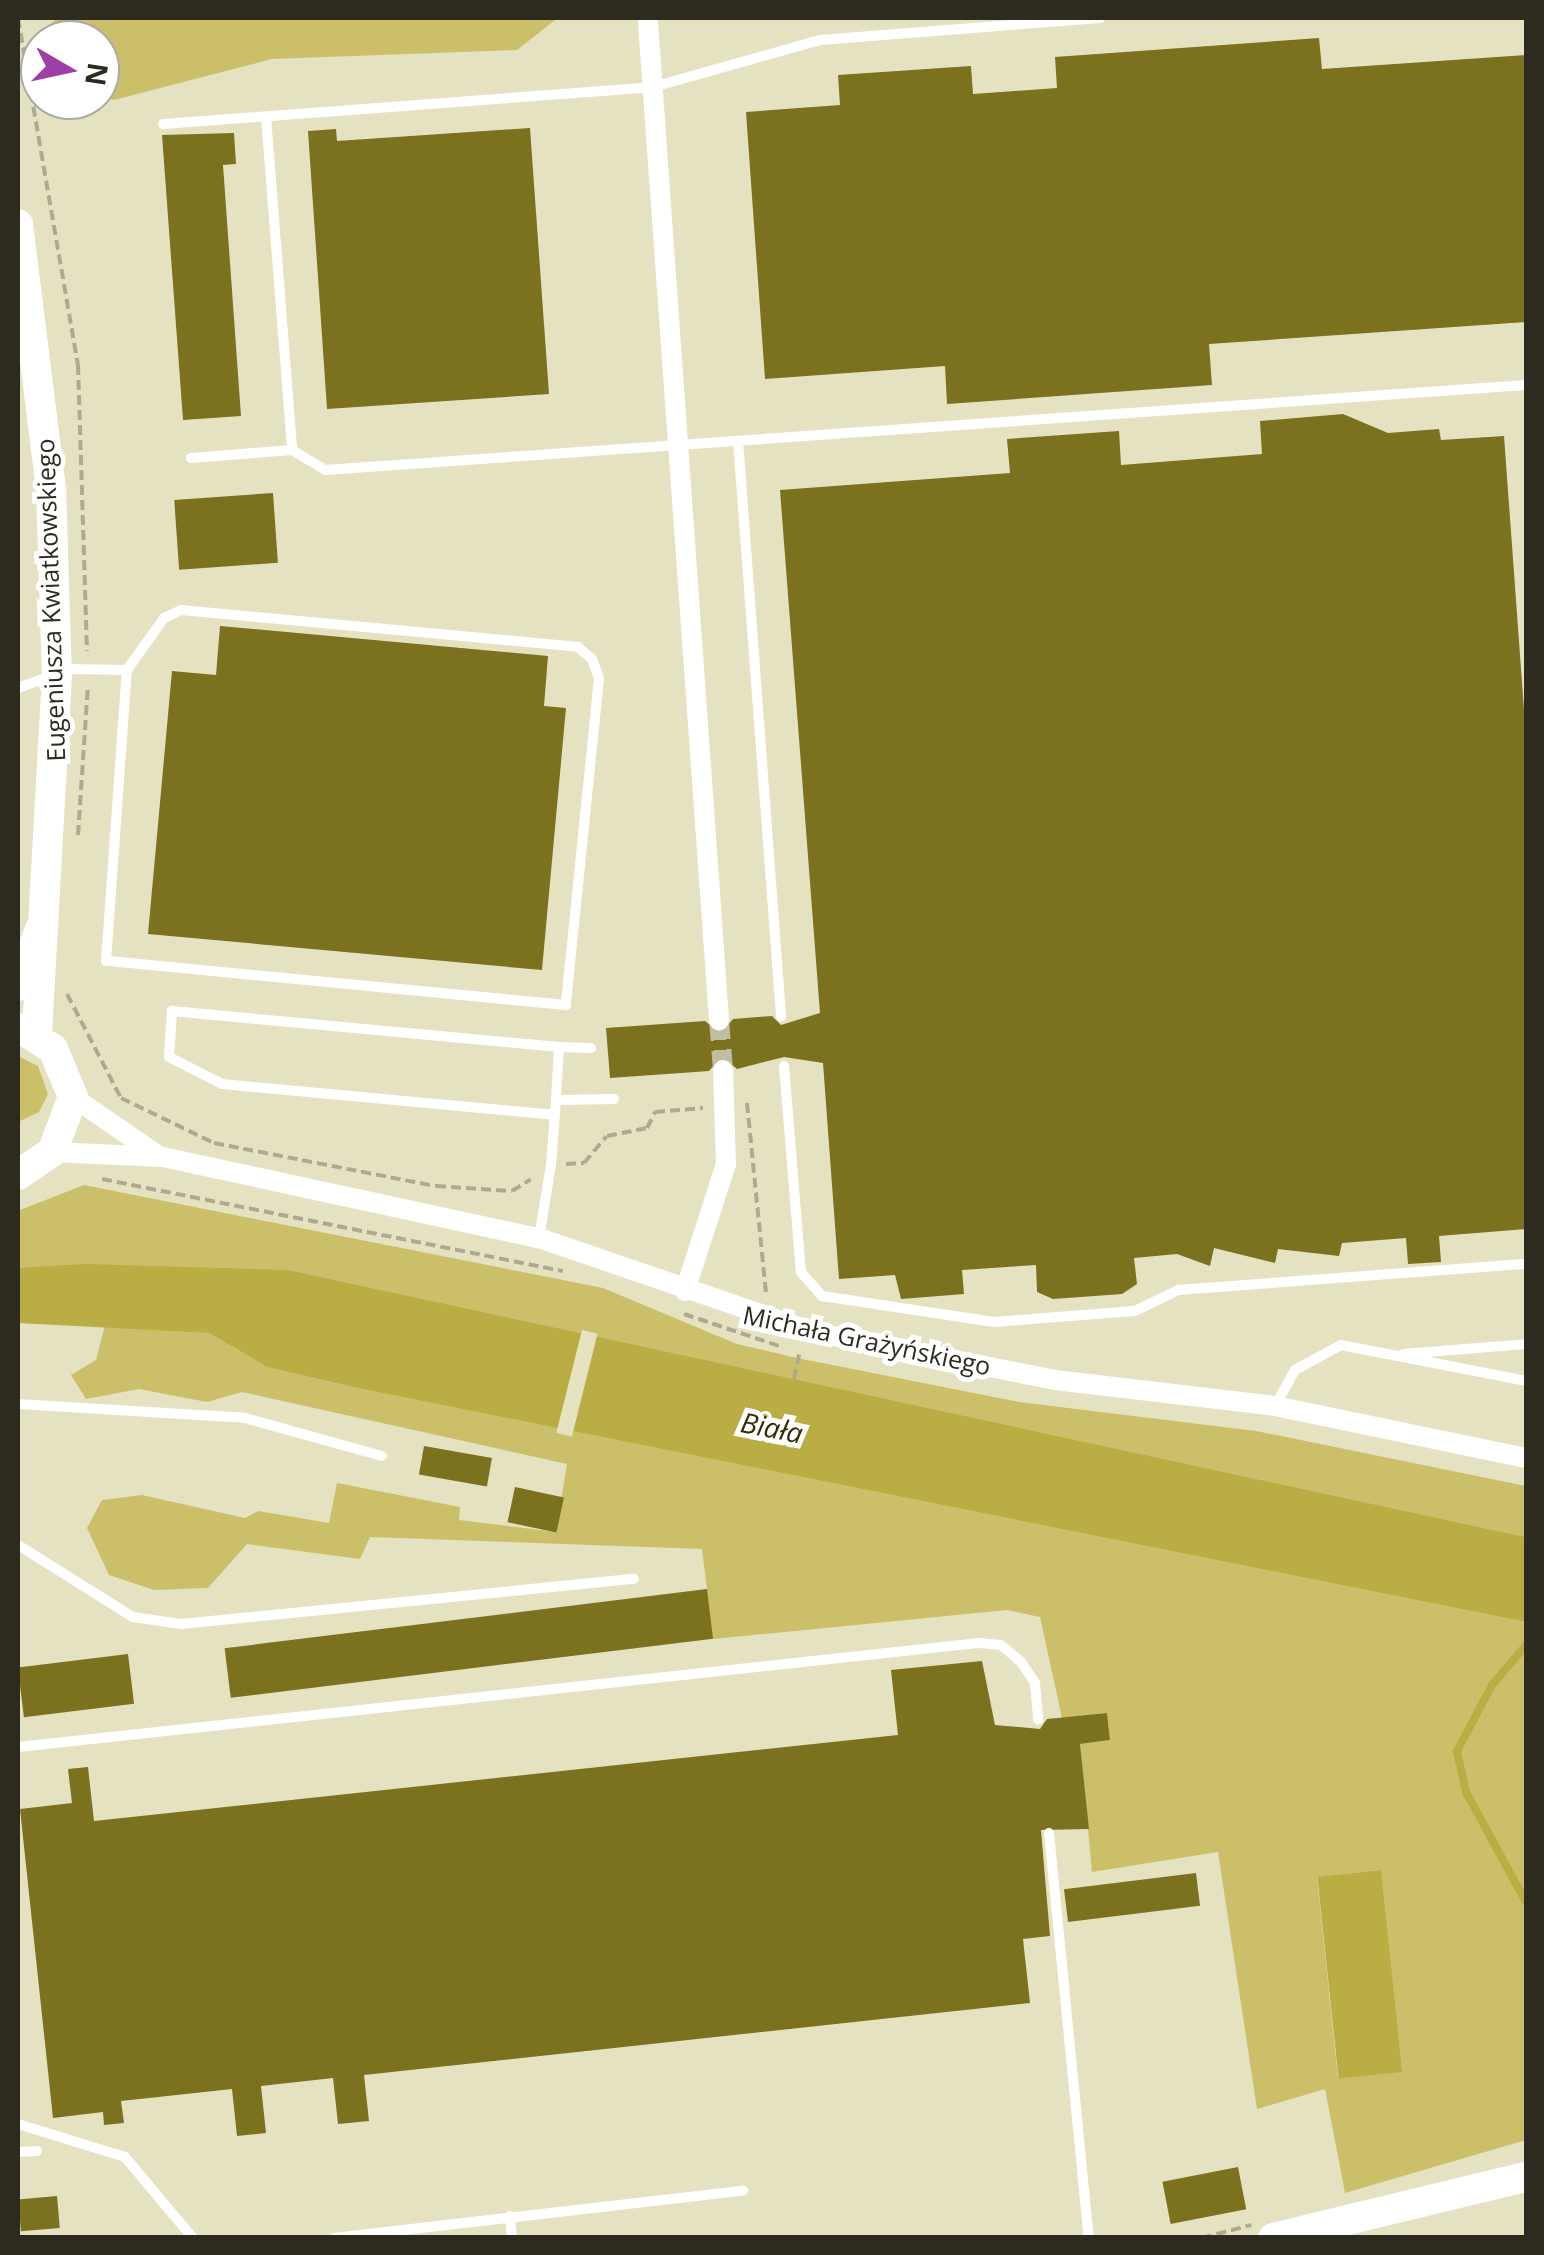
<!DOCTYPE html>
<meta charset="utf-8">
<style>
body{margin:0}
#map{position:relative;width:1544px;height:2255px;overflow:hidden;background:#e5e2c2;font-family:"Open Sans",sans-serif}
div>[style]{position:absolute}
.green>*{inset:0;background:#cbc069}
.water>*{inset:0;background:#baad43;transform-origin:0 0}
.pier>*{inset:0;background:#e5e2c2;transform-origin:0 0}
.stream>*{height:8px;margin:-4px;padding:0 4px;transform-origin:4px;border-radius:4px;background:#baad43}
.building>*{inset:0;background:#7b711e;transform-origin:0 0}
.street-tunnel>*{height:20px;margin-top:-10px;transform-origin:0;background:repeating-linear-gradient(90deg,#c0bda1 0 20px,transparent 0 30px)}
.path>*{height:4px;margin-top:-2px;transform-origin:0;background:repeating-linear-gradient(90deg,#adaa90 0 10px,transparent 0 15px)}
.lane>*{height:10px;margin:-5px;padding:0 5px;transform-origin:5px;border-radius:5px;background:#fff}
.street>*{height:20px;margin:-10px;padding:0 10px;transform-origin:10px;border-radius:10px;background:#fff}
.secondary>*{height:30px;margin:-15px;padding:0 15px;transform-origin:15px;border-radius:15px;background:#fff}
span{translate:-50% -50%;white-space:nowrap;text-align:center;line-height:1.15;-webkit-text-stroke:10px #fff;paint-order:stroke}
.street-label{font-size:25px;color:#2d2b1f}
.water-label{font-size:28px;color:#332e00;font-style:italic}
.frame{position:absolute;inset:0;border:20px solid #2d2b1f;pointer-events:none}
.north{position:absolute;left:20px;top:20px;width:100px;height:100px;box-sizing:border-box;background:#fff;border:2px solid #abaaa5;border-radius:50%;rotate:99deg;font-size:28px;font-weight:700;line-height:40px;text-align:center;color:#2d2b1f}
.north::after{content:'';display:block;margin:auto;width:35px;height:45px;background:#9e3ea6;clip-path:polygon(50% 0,100% 100%,50% 72%,0 100%)}
</style>
<div id="map">
<div class="green">
<div style="clip-path:polygon(57px 18px,553px 18px,555px 20px,517px 50px,272px 59px,114px 100px,100px 96px,100px 40px,40px 40px,40px 59px,31px 43px)"></div>
<div style="clip-path:polygon(20px 1057px,38px 1066px,48px 1094px,39px 1112px,18px 1122px)"></div>
<div style="clip-path:polygon(84px 1185px,603px 1288px,737px 1344px,797px 1358px,1019px 1402px,1256px 1431px,1526px 1486px,1526px 1537px,289px 1270px,18px 1268px,20px 1210px)"></div>
<div style="clip-path:polygon(evenodd,105px 1325px,209px 1333px,267px 1367px,357px 1388px,1526px 1622px,1526px 2140px,1345px 2193px,1325px 2089px,1257px 2109px,1218px 1852px,1092px 1872px,1080px 1744px,1110px 1740px,1107px 1713px,1062px 1718px,1040px 1617px,1007px 1610px,713px 1639px,702px 1549px,370px 1537px,360px 1559px,247px 1544px,208px 1588px,154px 1590px,109px 1575px,87px 1528px,102px 1500px,142px 1495px,245px 1518px,258px 1511px,329px 1523px,337px 1483px,460px 1507px,459px 1520px,556px 1532px,567px 1464px,242px 1392px,207px 1402px,139px 1389px,86px 1399px,71px 1375px,96px 1360px,105px 1325px,1380px 1870px,1402px 2071px,1338px 2078px,1317px 1877px,1380px 1870px)"></div>
</div>
<div class="water">
<div style="clip-path:polygon(84px 1264px,289px 1270px,1526px 1537px,1526px 1622px,357px 1388px,267px 1367px,209px 1333px,18px 1323px,18px 1268px)"></div>
<div style="left:1381px;top:1870px;width:203px;height:64px;rotate:84deg"></div>
</div>
<div class="pier">
<div style="left:582px;top:1330px;width:16px;height:106px;rotate:14deg"></div>
</div>
<div class="stream">
<div style="left:1526px;top:1645px;width:52px;rotate:130.4deg"></div>
<div style="left:1492px;top:1685px;width:75px;rotate:117.9deg"></div>
<div style="left:1457px;top:1751px;width:42px;rotate:77.6deg"></div>
<div style="left:1466px;top:1792px;width:125px;rotate:61.4deg"></div>
</div>
<div class="building">
<div style="clip-path:polygon(1319px 38px,1322px 69px,1526px 55px,1526px 322px,1209px 344px,1212px 385px,947px 404px,945px 366px,765px 379px,746px 112px,840px 105px,838px 75px,971px 66px,973px 94px,1057px 88px,1055px 57px)"></div>
<div style="clip-path:polygon(530px 128px,549px 394px,327px 409px,308px 131px,336px 129px,337px 141px)"></div>
<div style="clip-path:polygon(234px 133px,236px 164px,223px 165px,241px 416px,183px 420px,162px 135px)"></div>
<div style="clip-path:polygon(1343px 414px,1388px 433px,1439px 429px,1441px 440px,1504px 436px,1526px 737px,1526px 1229px,1439px 1236px,1441px 1262px,1408px 1264px,1406px 1238px,1342px 1243px,1339px 1256px,1278px 1249px,1275px 1263px,1214px 1248px,1210px 1266px,1177px 1254px,1134px 1258px,1137px 1284px,1122px 1294px,1053px 1299px,1037px 1292px,1036px 1265px,962px 1270px,964px 1294px,901px 1299px,895px 1275px,839px 1279px,823px 1063px,784px 1057px,737px 1069px,722px 1056px,709px 1071px,610px 1078px,606px 1028px,705px 1021px,721px 1034px,733px 1019px,772px 1016px,781px 1025px,820px 1013px,780px 490px,1010px 473px,1007px 439px,1119px 431px,1121px 465px,1262px 454px,1260px 421px)"></div>
<div style="left:273px;top:493px;width:70px;height:99px;rotate:86deg"></div>
<div style="clip-path:polygon(220px 626px,548px 656px,544px 706px,566px 708px,542px 970px,148px 934px,172px 671px,216px 675px)"></div>
<div style="left:424px;top:1446px;width:69px;height:29px;rotate:10deg"></div>
<div style="left:515px;top:1487px;width:50px;height:36px;rotate:12deg"></div>
<div style="left:707px;top:1589px;width:50px;height:486px;rotate:83deg"></div>
<div style="left:128px;top:1654px;width:50px;height:111px;rotate:83deg"></div>
<div style="clip-path:polygon(982px 1661px,995px 1725px,1040px 1729px,1047px 1719px,1107px 1713px,1110px 1740px,1080px 1744px,1089px 1829px,1041px 1830px,1050px 1936px,1023px 1939px,1030px 2003px,364px 2075px,369px 2121px,338px 2124px,333px 2078px,261px 2086px,266px 2133px,237px 2136px,232px 2089px,121px 2101px,124px 2123px,104px 2125px,103px 2112px,53px 2118px,20px 1809px,72px 1803px,68px 1769px,88px 1767px,94px 1821px,898px 1735px,891px 1670px)"></div>
<div style="left:1196px;top:1873px;width:33px;height:133px;rotate:83deg"></div>
<div style="left:1238px;top:2167px;width:43px;height:77px;rotate:79deg"></div>
<div style="left:57px;top:2196px;width:32px;height:39px;rotate:85deg"></div>
</div>
<div class="street-tunnel">
<div style="left:719px;top:1020px;width:50px;rotate:85.4deg"></div>
</div>
<div class="path">
<div style="left:18px;top:18px;width:352px;rotate:80.2deg"></div>
<div style="left:78px;top:365px;width:286px;rotate:88.2deg"></div>
<div style="left:78px;top:835px;width:150px;rotate:-86.2deg"></div>
<div style="left:67px;top:994px;width:117px;rotate:62.6deg"></div>
<div style="left:121px;top:1098px;width:103px;rotate:25.8deg"></div>
<div style="left:214px;top:1143px;width:226px;rotate:11deg"></div>
<div style="left:436px;top:1186px;width:76px;rotate:3.8deg"></div>
<div style="left:512px;top:1191px;width:22px;rotate:-32deg"></div>
<div style="left:747px;top:1103px;width:190px;rotate:84.3deg"></div>
<div style="left:566px;top:1164px;width:18px;rotate:-3deg"></div>
<div style="left:584px;top:1163px;width:35px;rotate:-50deg"></div>
<div style="left:607px;top:1136px;width:41px;rotate:-11.3deg"></div>
<div style="left:647px;top:1128px;width:18px;rotate:-63deg"></div>
<div style="left:655px;top:1112px;width:48px;rotate:-4.8deg"></div>
<div style="left:102px;top:1179px;width:470px;rotate:11.3deg"></div>
<div style="left:684px;top:1314px;width:100px;rotate:18.6deg"></div>
<div style="left:794px;top:1379px;width:30px;rotate:-78deg"></div>
<div style="left:1202px;top:2238px;width:51px;rotate:-14.9deg"></div>
</div>
<div class="lane">
<div style="left:266px;top:117px;width:334px;rotate:85.5deg"></div>
<div style="left:292px;top:450px;width:39px;rotate:31deg"></div>
<div style="left:325px;top:470px;width:1204px;rotate:-4.05deg"></div>
<div style="left:163px;top:124px;width:491px;rotate:-4.3deg"></div>
<div style="left:653px;top:87px;width:173px;rotate:-15.7deg"></div>
<div style="left:820px;top:40px;width:281px;rotate:-4.5deg"></div>
<div style="left:738px;top:441px;width:577px;rotate:85.72deg"></div>
<div style="left:191px;top:458px;width:101px;rotate:-4.5deg"></div>
<div style="left:181px;top:610px;width:399px;rotate:5.3deg"></div>
<div style="left:578px;top:647px;width:18px;rotate:41deg"></div>
<div style="left:592px;top:659px;width:20px;rotate:70deg"></div>
<div style="left:599px;top:678px;width:329px;rotate:95.8deg"></div>
<div style="left:566px;top:1005px;width:462px;rotate:-174.5deg"></div>
<div style="left:106px;top:961px;width:292px;rotate:-85.9deg"></div>
<div style="left:127px;top:670px;width:64px;rotate:-54.6deg"></div>
<div style="left:164px;top:618px;width:19px;rotate:-25deg"></div>
<div style="left:18px;top:688px;width:55px;rotate:-20.1deg"></div>
<div style="left:70px;top:669px;width:57px;rotate:1deg"></div>
<div style="left:559px;top:1047px;width:32px;rotate:2deg"></div>
<div style="left:784px;top:1066px;width:207px;rotate:85.3deg"></div>
<div style="left:801px;top:1272px;width:32px;rotate:49deg"></div>
<div style="left:822px;top:1296px;width:174px;rotate:8.6deg"></div>
<div style="left:994px;top:1322px;width:141px;rotate:-4.5deg"></div>
<div style="left:1135px;top:1311px;width:48px;rotate:-26deg"></div>
<div style="left:1178px;top:1290px;width:349px;rotate:-4.3deg"></div>
<div style="left:556px;top:1100px;width:58px;rotate:-1deg"></div>
<div style="left:539px;top:1238px;width:74px;rotate:-80.7deg"></div>
<div style="left:551px;top:1165px;width:65px;rotate:-85.6deg"></div>
<div style="left:556px;top:1100px;width:53px;rotate:-86.8deg"></div>
<div style="left:559px;top:1047px;width:389px;rotate:-174.7deg"></div>
<div style="left:172px;top:1011px;width:46px;rotate:93.7deg"></div>
<div style="left:169px;top:1057px;width:59px;rotate:27deg"></div>
<div style="left:222px;top:1084px;width:333px;rotate:5.3deg"></div>
<div style="left:1403px;top:1354px;width:123px;rotate:-4.6deg"></div>
<div style="left:18px;top:1404px;width:227px;rotate:3.5deg"></div>
<div style="left:245px;top:1418px;width:142px;rotate:15.5deg"></div>
<div style="left:1275px;top:1406px;width:41px;rotate:-60.9deg"></div>
<div style="left:1295px;top:1370px;width:52px;rotate:-28.5deg"></div>
<div style="left:1341px;top:1345px;width:188px;rotate:11deg"></div>
<div style="left:18px;top:1545px;width:136px;rotate:32.1deg"></div>
<div style="left:133px;top:1617px;width:49px;rotate:8.3deg"></div>
<div style="left:181px;top:1624px;width:455px;rotate:-5.7deg"></div>
<div style="left:18px;top:1747px;width:967px;rotate:-6.18deg"></div>
<div style="left:979px;top:1643px;width:22px;rotate:5deg"></div>
<div style="left:1001px;top:1645px;width:26px;rotate:40deg"></div>
<div style="left:1021px;top:1662px;width:25px;rotate:56deg"></div>
<div style="left:1035px;top:1683px;width:37px;rotate:85deg"></div>
<div style="left:1049px;top:1833px;width:407px;rotate:84.4deg"></div>
<div style="left:18px;top:2124px;width:112px;rotate:17.1deg"></div>
<div style="left:125px;top:2157px;width:106px;rotate:50deg"></div>
<div style="left:18px;top:2152px;width:19px;rotate:-3deg"></div>
<div style="left:510px;top:2216px;width:22px;rotate:85deg"></div>
<div style="left:334px;top:2238px;width:412px;rotate:-6.6deg"></div>
</div>
<div class="street">
<div style="left:648px;top:22px;width:1001px;rotate:85.93deg"></div>
<div style="left:73px;top:1097px;width:101px;rotate:34.5deg"></div>
<div style="left:52px;top:1152px;width:111px;rotate:2.6deg"></div>
<div style="left:163px;top:1157px;width:385px;rotate:12.2deg"></div>
<div style="left:539px;top:1238px;width:290px;rotate:18.9deg"></div>
<div style="left:813px;top:1332px;width:247px;rotate:11.2deg"></div>
<div style="left:1055px;top:1380px;width:222px;rotate:6.7deg"></div>
<div style="left:1275px;top:1406px;width:256px;rotate:11.7deg"></div>
<div style="left:685px;top:1291px;width:133px;rotate:-72.1deg"></div>
<div style="left:726px;top:1164px;width:94px;rotate:-91.8deg"></div>
</div>
<div class="secondary">
<div style="left:18px;top:224px;width:266px;rotate:82.9deg"></div>
<div style="left:51px;top:488px;width:187px;rotate:88.2deg"></div>
<div style="left:57px;top:675px;width:361px;rotate:93.2deg"></div>
<div style="left:18px;top:986px;width:61px;rotate:-68.9deg"></div>
<div style="left:18px;top:1175px;width:41px;rotate:-34.1deg"></div>
<div style="left:52px;top:1152px;width:59px;rotate:-69.1deg"></div>
<div style="left:73px;top:1097px;width:52px;rotate:-112.6deg"></div>
<div style="left:53px;top:1049px;width:39px;rotate:-148deg"></div>
<div style="left:1273px;top:2238px;width:260px;rotate:-13.6deg"></div>
</div>
<div class="street-label">
<span style="left:50px;top:600px;rotate:-92deg">Eugeniusza Kwiatkowskiego</span>
<span style="left:867px;top:1340px;rotate:12deg">Michała Grażyńskiego</span>
</div>
<div class="water-label">
<span style="left:772px;top:1427px;rotate:11deg">Biała</span>
</div>
<div class="frame"></div>
<div class="north">N</div>
</div>
